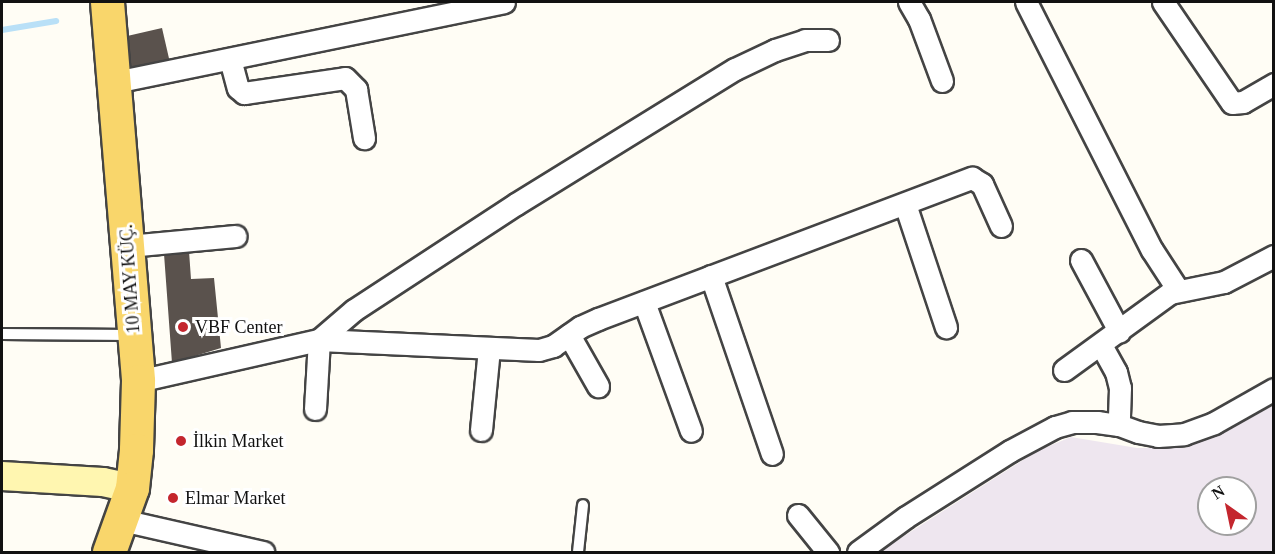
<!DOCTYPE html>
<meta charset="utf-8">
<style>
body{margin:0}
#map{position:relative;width:1275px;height:554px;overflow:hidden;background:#fffdf5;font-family:Georgia,serif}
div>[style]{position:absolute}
.industrial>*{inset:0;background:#eee6ef}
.stream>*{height:6px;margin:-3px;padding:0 3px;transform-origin:3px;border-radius:3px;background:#b9e0f7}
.building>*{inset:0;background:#5a524d;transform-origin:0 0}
.roads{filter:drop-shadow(2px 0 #444) drop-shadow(-2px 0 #444) drop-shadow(0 2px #444) drop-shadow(0 -2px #444)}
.lane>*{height:10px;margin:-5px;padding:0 5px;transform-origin:5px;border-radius:5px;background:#fff}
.street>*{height:21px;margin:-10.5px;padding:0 10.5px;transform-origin:10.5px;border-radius:10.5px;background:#fff}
.secondary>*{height:28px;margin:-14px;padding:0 14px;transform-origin:14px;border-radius:14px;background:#fff6b0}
.primary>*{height:33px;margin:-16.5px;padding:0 16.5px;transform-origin:16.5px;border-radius:16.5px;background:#f9d66b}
.dots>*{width:16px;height:16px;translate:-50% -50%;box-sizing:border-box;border:3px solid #fff;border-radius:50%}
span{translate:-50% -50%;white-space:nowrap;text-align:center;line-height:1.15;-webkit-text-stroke:6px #fff;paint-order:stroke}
.street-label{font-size:18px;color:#111}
.poi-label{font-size:18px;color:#111}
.left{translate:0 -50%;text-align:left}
.frame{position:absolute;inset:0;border:3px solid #111;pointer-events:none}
.north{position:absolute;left:1197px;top:476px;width:60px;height:60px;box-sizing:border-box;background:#fff;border:2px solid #a0a0a0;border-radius:50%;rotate:327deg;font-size:16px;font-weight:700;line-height:24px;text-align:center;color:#111}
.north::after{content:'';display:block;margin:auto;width:21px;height:27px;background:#c4262e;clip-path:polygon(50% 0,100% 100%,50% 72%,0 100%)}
</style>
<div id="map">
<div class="industrial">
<div style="clip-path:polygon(evenodd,1273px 406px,1273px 552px,879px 552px,1037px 451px,1071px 437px,1137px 448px,1185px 448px,1273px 406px,1209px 488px,1245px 488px,1245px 524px,1209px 524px,1209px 488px)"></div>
</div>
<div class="stream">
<div style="left:2px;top:30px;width:55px;rotate:-9.5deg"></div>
</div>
<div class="building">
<div style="left:162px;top:28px;width:32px;height:39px;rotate:77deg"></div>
<div style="clip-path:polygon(189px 251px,191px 279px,214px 278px,221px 348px,172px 363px,164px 254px)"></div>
</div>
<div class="roads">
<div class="lane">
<div style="left:2px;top:334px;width:129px;rotate:0.4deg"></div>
<div style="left:578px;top:552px;width:47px;rotate:-83.9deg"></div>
</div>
<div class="street">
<div style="left:909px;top:2px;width:20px;rotate:60deg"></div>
<div style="left:919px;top:19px;width:66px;rotate:69.6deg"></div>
<div style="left:1026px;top:2px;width:278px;rotate:63.1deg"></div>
<div style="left:1152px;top:250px;width:48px;rotate:57deg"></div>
<div style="left:1163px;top:2px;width:122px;rotate:55.7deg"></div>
<div style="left:1232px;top:103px;width:11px;rotate:-5deg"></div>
<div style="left:1243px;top:102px;width:36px;rotate:-30deg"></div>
<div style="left:230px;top:59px;width:30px;rotate:75deg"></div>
<div style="left:238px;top:88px;width:8px;rotate:40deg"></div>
<div style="left:244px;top:93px;width:102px;rotate:-8.4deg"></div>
<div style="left:345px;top:78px;width:16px;rotate:45deg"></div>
<div style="left:356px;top:89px;width:50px;rotate:80.7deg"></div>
<div style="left:115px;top:82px;width:397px;rotate:-11.6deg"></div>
<div style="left:905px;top:204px;width:130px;rotate:71.6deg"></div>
<div style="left:128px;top:246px;width:108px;rotate:-5.3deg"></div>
<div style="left:1081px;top:260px;width:81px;rotate:61.8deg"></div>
<div style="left:711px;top:276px;width:188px;rotate:71.1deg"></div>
<div style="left:644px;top:302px;width:137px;rotate:70deg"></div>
<div style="left:569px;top:335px;width:59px;rotate:60.4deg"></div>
<div style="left:1101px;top:345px;width:31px;rotate:61deg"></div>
<div style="left:1116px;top:372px;width:16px;rotate:76deg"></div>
<div style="left:1120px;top:388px;width:37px;rotate:92deg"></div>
<div style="left:1064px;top:370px;width:131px;rotate:-36deg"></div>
<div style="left:1170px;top:293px;width:55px;rotate:-11.5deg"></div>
<div style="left:1224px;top:282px;width:56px;rotate:-27.5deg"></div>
<div style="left:138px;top:381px;width:186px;rotate:-12.8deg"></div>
<div style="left:319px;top:340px;width:46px;rotate:-40.6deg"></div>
<div style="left:354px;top:310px;width:194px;rotate:-33.2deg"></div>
<div style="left:516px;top:204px;width:257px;rotate:-31.7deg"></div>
<div style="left:735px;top:69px;width:44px;rotate:-25.4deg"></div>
<div style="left:775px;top:50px;width:32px;rotate:-18deg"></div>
<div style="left:805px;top:40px;width:23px"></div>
<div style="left:315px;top:409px;width:69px;rotate:-86.7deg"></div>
<div style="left:319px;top:340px;width:220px;rotate:2.6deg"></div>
<div style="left:539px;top:350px;width:15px;rotate:-16deg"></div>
<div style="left:553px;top:346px;width:33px;rotate:-35deg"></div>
<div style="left:580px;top:327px;width:20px;rotate:-24deg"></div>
<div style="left:598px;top:319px;width:400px;rotate:-20.7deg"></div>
<div style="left:972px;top:178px;width:12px;rotate:31deg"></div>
<div style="left:982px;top:184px;width:46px;rotate:65.7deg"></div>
<div style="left:481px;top:430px;width:82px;rotate:-84.4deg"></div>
<div style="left:798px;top:515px;width:48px;rotate:51deg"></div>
<div style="left:122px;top:520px;width:145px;rotate:12.8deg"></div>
<div style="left:858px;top:552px;width:59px;rotate:-36.1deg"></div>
<div style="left:906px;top:517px;width:123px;rotate:-32.4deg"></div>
<div style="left:1010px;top:451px;width:51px;rotate:-28.1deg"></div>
<div style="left:1055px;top:427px;width:18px;rotate:-16deg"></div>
<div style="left:1072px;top:422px;width:25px"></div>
<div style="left:1097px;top:422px;width:22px;rotate:8deg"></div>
<div style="left:1119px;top:425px;width:20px;rotate:20deg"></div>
<div style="left:1138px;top:432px;width:20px;rotate:11deg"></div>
<div style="left:1158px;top:436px;width:26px;rotate:-4deg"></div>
<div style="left:1184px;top:434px;width:32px;rotate:-20deg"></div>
<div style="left:1214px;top:423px;width:69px;rotate:-29.5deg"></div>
</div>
<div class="secondary">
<div style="left:2px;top:476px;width:101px;rotate:3.4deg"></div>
<div style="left:103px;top:482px;width:30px;rotate:12deg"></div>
</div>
<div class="primary">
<div style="left:107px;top:2px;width:380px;rotate:85.3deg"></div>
<div style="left:138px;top:381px;width:69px;rotate:91.7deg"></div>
<div style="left:136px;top:450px;width:38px;rotate:96deg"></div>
<div style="left:132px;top:488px;width:68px;rotate:109.8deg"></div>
</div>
</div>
<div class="dots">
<div style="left:183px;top:327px;background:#c4262e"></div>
<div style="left:181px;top:441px;background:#c4262e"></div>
<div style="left:173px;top:498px;background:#c4262e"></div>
</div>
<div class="street-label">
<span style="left:130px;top:279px;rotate:-94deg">10 MAY KÜÇ.</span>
</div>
<div class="poi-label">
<span class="left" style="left:195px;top:327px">VBF Center</span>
<span class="left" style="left:193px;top:441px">İlkin Market</span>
<span class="left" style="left:185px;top:498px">Elmar Market</span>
</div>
<div class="frame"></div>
<div class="north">N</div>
</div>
